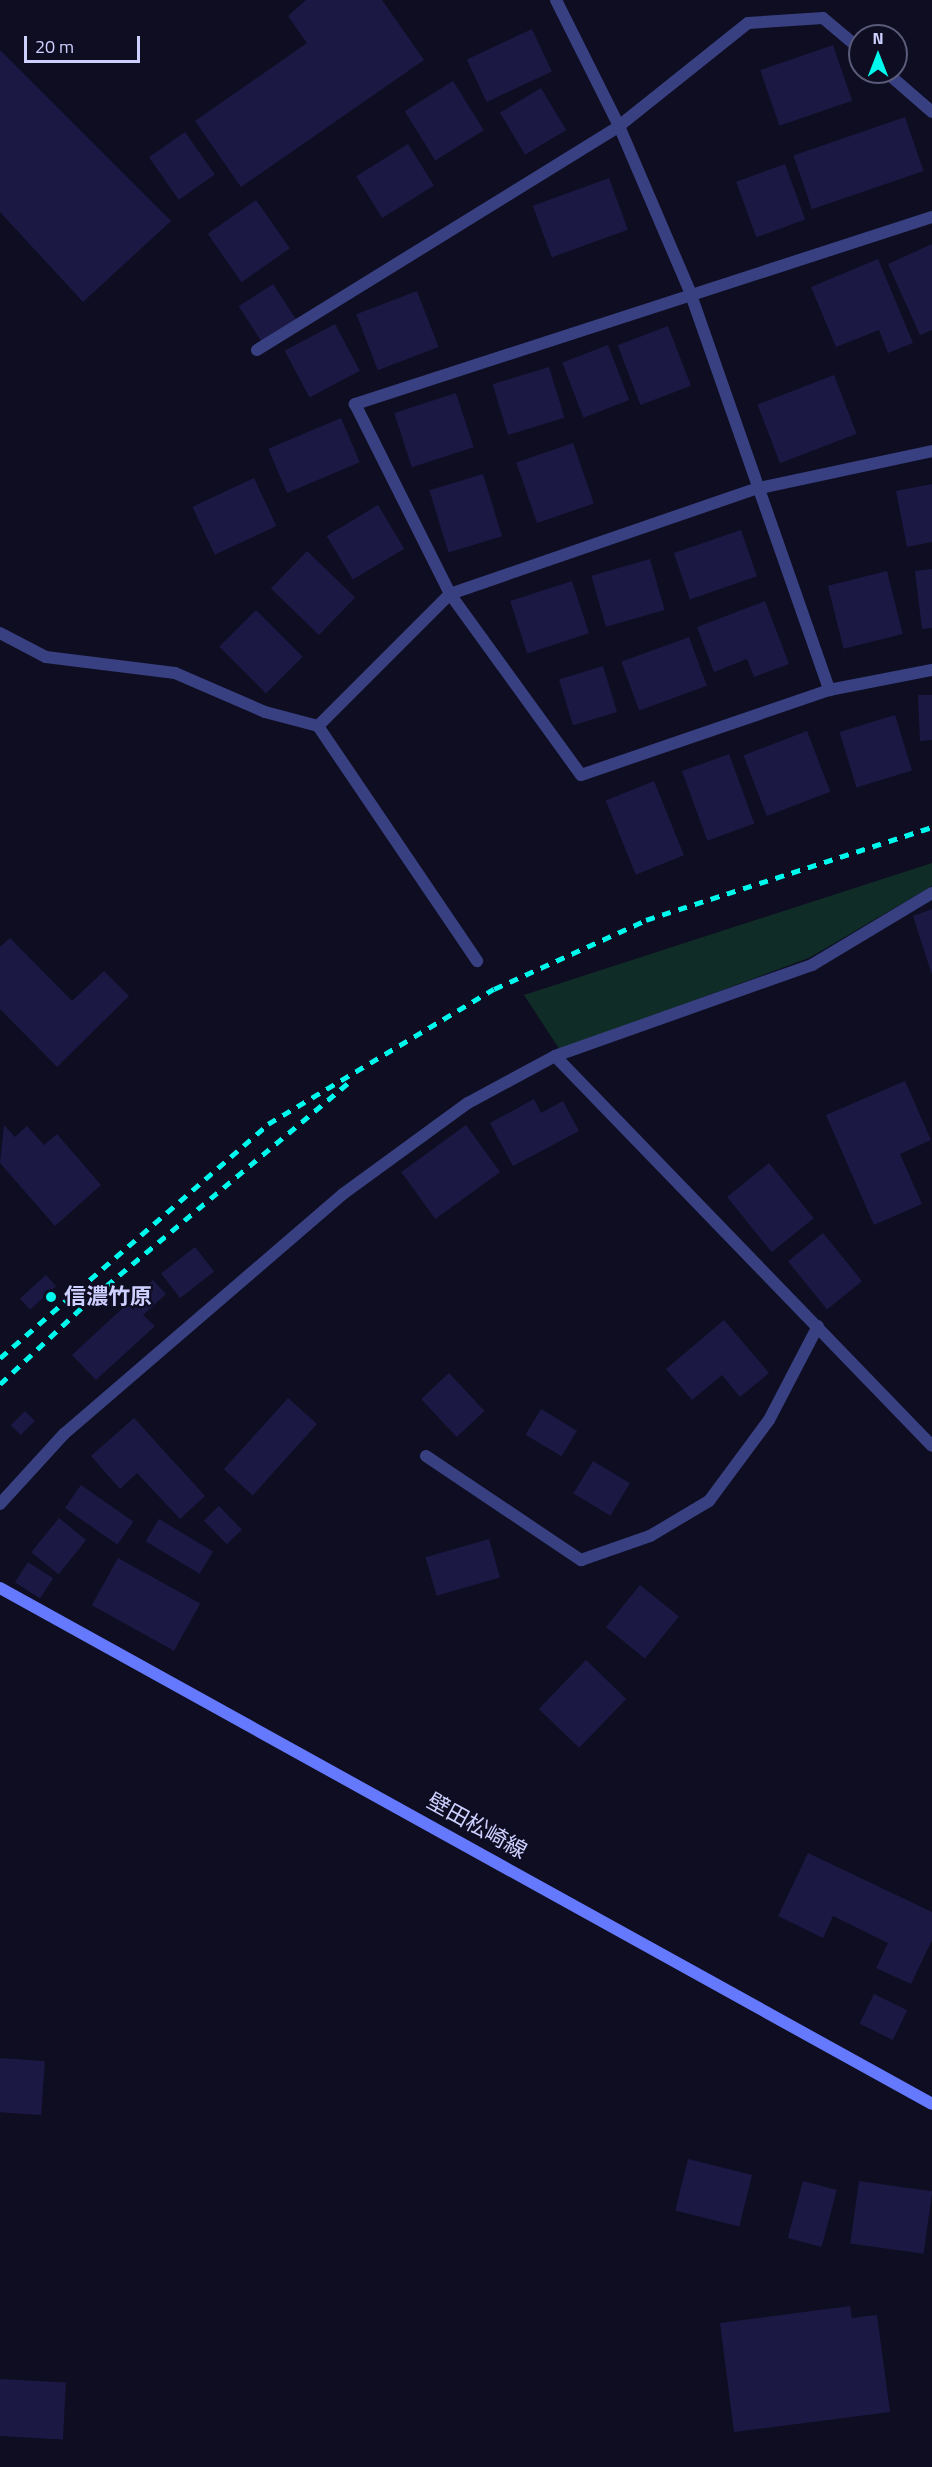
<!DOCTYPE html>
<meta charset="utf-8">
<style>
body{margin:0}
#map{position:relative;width:932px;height:2467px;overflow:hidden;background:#0e0d22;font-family:"Titillium Web","Noto Sans JP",sans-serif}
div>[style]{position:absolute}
.green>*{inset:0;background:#102c27}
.building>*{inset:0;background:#1b1943;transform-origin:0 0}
.street>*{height:12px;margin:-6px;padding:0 6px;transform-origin:6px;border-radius:6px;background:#384081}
.secondary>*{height:12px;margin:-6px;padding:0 6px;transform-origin:6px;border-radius:6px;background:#6579ff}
.rail>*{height:4.5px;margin-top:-2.25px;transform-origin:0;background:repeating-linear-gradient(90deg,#00f9ed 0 9px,transparent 0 17px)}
.dots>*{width:16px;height:16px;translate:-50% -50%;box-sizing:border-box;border:3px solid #0e0d22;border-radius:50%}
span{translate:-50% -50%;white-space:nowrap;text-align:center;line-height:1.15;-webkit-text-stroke:4.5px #0e0d22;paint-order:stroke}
.poi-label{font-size:22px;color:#ced0ff;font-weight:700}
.left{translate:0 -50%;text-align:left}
.street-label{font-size:22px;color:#ced0ff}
.north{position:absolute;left:848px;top:24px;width:60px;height:60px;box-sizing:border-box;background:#0e0d22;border:2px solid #5b5b7a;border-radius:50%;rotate:0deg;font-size:16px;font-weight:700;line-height:24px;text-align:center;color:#ced0ff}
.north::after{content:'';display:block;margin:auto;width:21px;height:27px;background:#00f9ed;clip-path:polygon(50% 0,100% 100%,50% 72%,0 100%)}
.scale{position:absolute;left:24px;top:36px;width:116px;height:27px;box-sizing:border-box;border:3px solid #ced0ff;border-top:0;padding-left:8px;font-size:18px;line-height:21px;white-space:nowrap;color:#ced0ff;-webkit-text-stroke:4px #0e0d22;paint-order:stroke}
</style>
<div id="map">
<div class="green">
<div style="clip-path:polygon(932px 863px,932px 886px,809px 958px,560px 1050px,524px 995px)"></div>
</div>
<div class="building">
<div style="clip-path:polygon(306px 0,382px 0,424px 60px,241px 187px,195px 121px,307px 43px,288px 16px)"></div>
<div style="left:532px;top:29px;width:47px;height:72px;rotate:65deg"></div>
<div style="left:833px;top:45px;width:59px;height:77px;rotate:71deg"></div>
<div style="clip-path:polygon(0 50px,171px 221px,83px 302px,0 212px)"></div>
<div style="left:453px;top:81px;width:58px;height:57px;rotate:58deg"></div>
<div style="left:541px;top:88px;width:49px;height:48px;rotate:59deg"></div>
<div style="left:905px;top:117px;width:57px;height:118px;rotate:71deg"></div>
<div style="left:185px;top:132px;width:52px;height:44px;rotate:55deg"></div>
<div style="left:408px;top:144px;width:49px;height:61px;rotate:58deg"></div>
<div style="left:785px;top:164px;width:59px;height:52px;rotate:70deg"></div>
<div style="left:609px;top:178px;width:55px;height:81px;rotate:70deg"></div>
<div style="left:256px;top:200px;width:59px;height:59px;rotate:55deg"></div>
<div style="clip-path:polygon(932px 244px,932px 330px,920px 335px,888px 264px)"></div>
<div style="clip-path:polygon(878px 259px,913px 343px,888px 353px,879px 330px,836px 347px,811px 287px)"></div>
<div style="left:273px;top:284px;width:43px;height:41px;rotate:57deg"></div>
<div style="left:417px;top:291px;width:60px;height:65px;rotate:69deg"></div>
<div style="left:335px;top:324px;width:53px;height:57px;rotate:62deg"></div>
<div style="left:668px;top:326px;width:64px;height:54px;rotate:69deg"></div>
<div style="left:608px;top:345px;width:59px;height:49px;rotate:69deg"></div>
<div style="left:549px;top:367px;width:53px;height:59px;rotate:73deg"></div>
<div style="left:834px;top:375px;width:63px;height:82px;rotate:69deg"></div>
<div style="left:456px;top:393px;width:57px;height:65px;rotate:72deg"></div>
<div style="left:341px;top:418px;width:48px;height:79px;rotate:67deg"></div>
<div style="left:573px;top:443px;width:64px;height:60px;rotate:71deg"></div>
<div style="left:483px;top:474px;width:65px;height:56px;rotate:73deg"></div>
<div style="left:254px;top:478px;width:53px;height:68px;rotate:65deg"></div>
<div style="clip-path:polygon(932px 484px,932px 542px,907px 547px,896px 491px)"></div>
<div style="left:378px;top:505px;width:51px;height:60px;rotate:59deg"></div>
<div style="left:741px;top:530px;width:49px;height:71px;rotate:71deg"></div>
<div style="left:307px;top:551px;width:67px;height:52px;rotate:44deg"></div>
<div style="left:650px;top:559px;width:53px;height:61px;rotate:74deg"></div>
<div style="clip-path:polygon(932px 569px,932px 628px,922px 629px,915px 571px)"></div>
<div style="left:887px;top:571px;width:65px;height:61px;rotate:76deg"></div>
<div style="left:572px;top:581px;width:55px;height:65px;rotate:72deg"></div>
<div style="clip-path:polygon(765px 601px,789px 664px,754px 677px,747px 659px,714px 672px,697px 627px)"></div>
<div style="left:256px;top:610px;width:66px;height:52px;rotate:45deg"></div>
<div style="left:689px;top:637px;width:52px;height:72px;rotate:70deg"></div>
<div style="left:603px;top:666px;width:48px;height:46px;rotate:73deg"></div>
<div style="clip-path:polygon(918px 695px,932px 695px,932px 740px,920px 741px)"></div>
<div style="left:895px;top:715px;width:58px;height:58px;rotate:73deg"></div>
<div style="left:807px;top:731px;width:65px;height:68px;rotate:69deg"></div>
<div style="left:729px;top:754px;width:74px;height:50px;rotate:70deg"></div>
<div style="left:654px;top:781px;width:80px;height:52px;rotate:68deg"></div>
<div style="clip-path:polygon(932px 909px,932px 975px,913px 916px)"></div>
<div style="clip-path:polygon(10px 938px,72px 1001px,104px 971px,129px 996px,57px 1067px,0 1009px,0 947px)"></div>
<div style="clip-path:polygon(905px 1081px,931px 1140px,900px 1154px,922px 1204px,874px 1225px,826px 1115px)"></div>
<div style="clip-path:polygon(534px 1099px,541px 1113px,563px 1101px,579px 1131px,513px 1166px,490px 1123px)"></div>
<div style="clip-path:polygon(4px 1125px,15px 1137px,27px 1126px,44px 1145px,57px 1134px,101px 1185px,55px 1226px,0 1163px)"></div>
<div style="left:466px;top:1125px;width:58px;height:80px;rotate:54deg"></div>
<div style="left:769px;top:1163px;width:71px;height:54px;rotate:51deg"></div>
<div style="left:823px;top:1233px;width:62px;height:45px;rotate:51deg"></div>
<div style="left:195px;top:1247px;width:31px;height:43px;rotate:52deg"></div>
<div style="left:46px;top:1275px;width:15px;height:35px;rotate:48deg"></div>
<div style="clip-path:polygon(153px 1280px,166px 1294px,143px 1315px,155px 1326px,96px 1380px,72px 1355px)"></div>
<div style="clip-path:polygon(724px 1320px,769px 1373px,740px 1397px,722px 1375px,692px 1400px,666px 1369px)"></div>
<div style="left:449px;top:1373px;width:52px;height:38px;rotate:47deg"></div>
<div style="left:288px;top:1398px;width:39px;height:96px;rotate:42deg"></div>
<div style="left:541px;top:1409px;width:42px;height:30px;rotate:31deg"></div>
<div style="left:25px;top:1411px;width:14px;height:20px;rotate:45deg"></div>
<div style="clip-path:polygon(134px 1418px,205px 1496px,180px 1519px,137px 1473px,120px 1489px,91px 1456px)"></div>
<div style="left:593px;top:1461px;width:43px;height:38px;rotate:31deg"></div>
<div style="left:81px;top:1485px;width:64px;height:28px;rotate:35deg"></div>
<div style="left:219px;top:1506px;width:33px;height:21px;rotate:46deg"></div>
<div style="left:59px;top:1518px;width:35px;height:44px;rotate:39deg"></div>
<div style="left:159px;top:1519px;width:63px;height:26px;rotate:31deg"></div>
<div style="left:489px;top:1539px;width:40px;height:66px;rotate:74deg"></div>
<div style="left:118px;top:1558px;width:94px;height:54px;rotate:29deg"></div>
<div style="left:28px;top:1562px;width:30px;height:24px;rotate:33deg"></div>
<div style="left:640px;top:1585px;width:50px;height:54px;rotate:39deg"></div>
<div style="left:586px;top:1660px;width:56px;height:68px;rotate:44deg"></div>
<div style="clip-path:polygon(808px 1853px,932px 1912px,932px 1940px,911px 1984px,876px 1968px,888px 1943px,833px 1916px,823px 1938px,778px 1916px)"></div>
<div style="left:874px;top:1994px;width:37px;height:33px;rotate:26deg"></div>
<div style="left:0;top:2058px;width:45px;height:54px;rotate:4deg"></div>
<div style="left:688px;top:2159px;width:66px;height:53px;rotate:14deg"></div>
<div style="left:803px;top:2181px;width:35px;height:59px;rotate:15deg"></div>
<div style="left:859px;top:2181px;width:74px;height:63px;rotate:8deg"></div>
<div style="clip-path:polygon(850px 2306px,852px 2318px,877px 2315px,890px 2412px,734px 2432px,720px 2323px)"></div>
<div style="left:0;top:2379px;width:66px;height:57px;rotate:3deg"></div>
</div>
<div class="street">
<div style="left:556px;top:0;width:141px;rotate:63.4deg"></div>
<div style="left:619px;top:126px;width:181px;rotate:66.8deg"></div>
<div style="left:690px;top:292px;width:422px;rotate:70.7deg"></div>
<div style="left:886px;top:72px;width:61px;rotate:41deg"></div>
<div style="left:932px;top:217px;width:607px;rotate:162.04deg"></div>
<div style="left:355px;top:404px;width:212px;rotate:63.4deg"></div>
<div style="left:450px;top:594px;width:223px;rotate:54.1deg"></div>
<div style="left:581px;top:775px;width:262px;rotate:-18.9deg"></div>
<div style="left:829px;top:690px;width:105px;rotate:-11deg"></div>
<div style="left:257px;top:350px;width:426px;rotate:-31.7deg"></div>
<div style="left:619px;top:126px;width:165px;rotate:-38.6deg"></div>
<div style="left:748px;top:23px;width:75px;rotate:-3.8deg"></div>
<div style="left:823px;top:18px;width:48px;rotate:40deg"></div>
<div style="left:0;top:633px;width:52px;rotate:27.6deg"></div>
<div style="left:46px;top:657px;width:130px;rotate:7.1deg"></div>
<div style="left:175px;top:673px;width:98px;rotate:23.4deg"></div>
<div style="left:265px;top:712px;width:55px;rotate:14.8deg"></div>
<div style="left:318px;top:726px;width:284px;rotate:55.9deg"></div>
<div style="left:318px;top:726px;width:187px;rotate:-45deg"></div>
<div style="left:450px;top:594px;width:323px;rotate:-19deg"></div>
<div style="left:755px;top:489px;width:181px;rotate:-12.1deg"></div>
<div style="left:555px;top:1056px;width:542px;rotate:45.97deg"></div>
<div style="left:426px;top:1456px;width:187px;rotate:33.9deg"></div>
<div style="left:581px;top:1560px;width:73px;rotate:-19.2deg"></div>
<div style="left:650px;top:1536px;width:69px;rotate:-30.7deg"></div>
<div style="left:709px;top:1501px;width:101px;rotate:-53.5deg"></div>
<div style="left:769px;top:1420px;width:106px;rotate:-62.5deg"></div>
<div style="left:0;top:1504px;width:95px;rotate:-47.6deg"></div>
<div style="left:64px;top:1434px;width:368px;rotate:-40.7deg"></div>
<div style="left:343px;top:1194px;width:155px;rotate:-36.1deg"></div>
<div style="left:468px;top:1103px;width:99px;rotate:-28.4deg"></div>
<div style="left:555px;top:1056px;width:273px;rotate:-19.5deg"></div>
<div style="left:812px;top:965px;width:140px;rotate:-31deg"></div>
</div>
<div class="secondary">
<div style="left:0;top:1588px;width:1065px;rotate:28.97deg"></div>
</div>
<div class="rail">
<div style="left:0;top:1358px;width:356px;rotate:-41.1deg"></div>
<div style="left:268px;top:1124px;width:263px;rotate:-30.9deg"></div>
<div style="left:494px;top:989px;width:167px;rotate:-24.4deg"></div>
<div style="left:646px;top:920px;width:301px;rotate:-18deg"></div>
<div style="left:0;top:1384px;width:127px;rotate:-43.1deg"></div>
<div style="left:93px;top:1297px;width:339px;rotate:-40deg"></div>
</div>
<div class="dots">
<div style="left:51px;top:1297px;background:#00f9ed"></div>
</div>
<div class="poi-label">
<span class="left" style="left:64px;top:1297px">信濃竹原</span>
</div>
<div class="street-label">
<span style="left:477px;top:1826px;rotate:29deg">壁田松崎線</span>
</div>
<div class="north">N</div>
<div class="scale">20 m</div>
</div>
